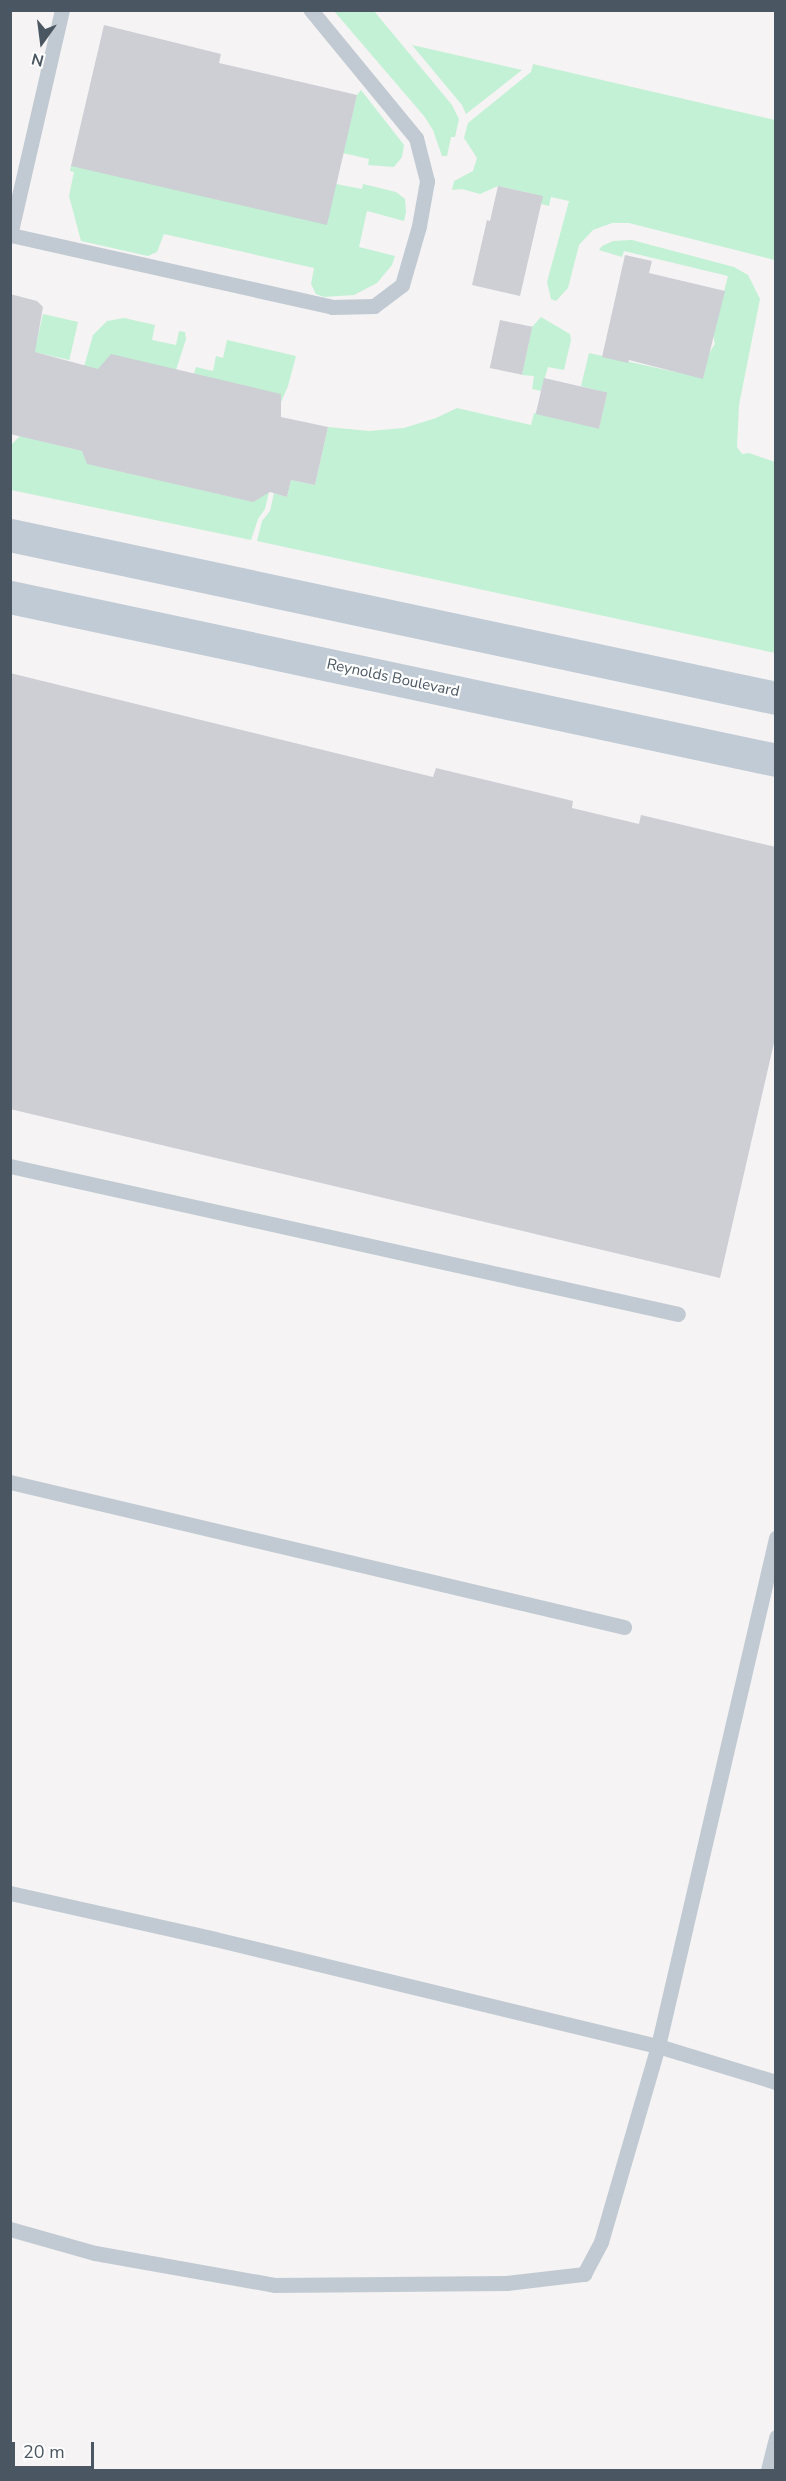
<!DOCTYPE html>
<style>
body{margin:0}
#map{position:relative;width:786px;height:2481px;overflow:hidden;background:#f5f3f3;font-family:"Nunito Sans",sans-serif}
div>[style]{position:absolute}
.green>*{inset:0;background:#c3f1d5;transform-origin:0 0}
.building>*{inset:0;background:#cdcfd5;transform-origin:0 0}
.lane>*{height:15px;margin:-7.5px;padding:0 7.5px;transform-origin:7.5px;border-radius:7.5px;background:#c1cad2}
.secondary>*{height:33px;margin:-16.5px;padding:0 16.5px;transform-origin:16.5px;border-radius:16.5px;background:#c1cbd6}
span{translate:-50% -50%;white-space:nowrap;text-align:center;line-height:1.15;-webkit-text-stroke:4.5px #fff;paint-order:stroke}
.street-label{font-size:15px;color:#4a5661}
.frame{position:absolute;inset:0;border:12px solid #4a5661;pointer-events:none}
.north{position:absolute;left:12px;top:12px;width:60px;height:60px;-webkit-text-stroke:4px #fff;paint-order:stroke;rotate:194deg;font-size:16px;font-weight:700;line-height:24px;text-align:center;color:#4a5661}
.north::after{content:'';display:block;margin:auto;width:21px;height:27px;background:#4a5661;clip-path:polygon(50% 0,100% 100%,50% 72%,0 100%)}
.scale{position:absolute;left:12px;top:2442px;width:82px;height:27px;box-sizing:border-box;border:3px solid #4a5661;border-top:0;padding-left:8px;font-size:18px;line-height:21px;white-space:nowrap;color:#4a5661;-webkit-text-stroke:4px #fff;paint-order:stroke}
</style>
<div id="map">
<div class="green">
<div style="clip-path:polygon(334px 11px,374px 11px,452px 105px,459px 119px,455px 137px,451px 137px,447px 156px,442px 156px,433px 130px,424px 116px)"></div>
<div style="clip-path:polygon(412px 45px,522px 70px,466px 114px,462px 105px)"></div>
<div style="clip-path:polygon(533px 64px,775px 120px,775px 260px,629px 223px,612px 223px,593px 230px,579px 245px,568px 288px,556px 301px,551px 299px,547px 282px,569px 201px,551px 197px,549px 206px,533px 202px,534px 194px,498px 186px,480px 194px,462px 189px,452px 190px,454px 181px,473px 171px,477px 158px,464px 138px,468px 123px,531px 72px)"></div>
<div style="clip-path:polygon(361px 90px,404px 145px,402px 157px,394px 167px,368px 165px,369px 159px,343px 153px,357px 95px)"></div>
<div style="clip-path:polygon(71px 166px,336px 184px,362px 189px,363px 184px,396px 192px,405px 199px,406px 212px,404px 221px,367px 211px,359px 247px,395px 256px,392px 265px,377px 283px,354px 295px,324px 297px,316px 294px,311px 284px,314px 268px,164px 234px,157px 252px,148px 256px,81px 241px,69px 196px,74px 172px,70px 171px)"></div>
<div style="clip-path:polygon(632px 240px,734px 267px,748px 275px,760px 299px,739px 405px,737px 447px,742px 454px,749px 453px,775px 462px,775px 653px,257px 541px,262px 521px,270px 511px,274px 493px,287px 497px,291px 480px,315px 485px,328px 427px,369px 431px,404px 428px,436px 418px,457px 408px,531px 425px,534px 413px,599px 428px,607px 393px,581px 386px,589px 353px,703px 378px,709px 353px,715px 344px,713px 334px,728px 276px,624px 251px,622px 257px,599px 250px,602px 246px,613px 241px)"></div>
<div style="left:43px;top:314px;width:36px;height:39px;rotate:13deg"></div>
<div style="clip-path:polygon(541px 317px,570px 334px,571px 340px,564px 370px,548px 367px,541px 391px,532px 389px,534px 376px,522px 375px,532px 327px)"></div>
<div style="clip-path:polygon(124px 318px,155px 325px,152px 340px,176px 345px,179px 331px,185px 332px,186px 339px,176px 370px,102px 375px,83px 370px,93px 335px,107px 321px)"></div>
<div style="clip-path:polygon(227px 340px,296px 356px,288px 386px,281px 402px,194px 374px,196px 367px,213px 371px,216px 356px,223px 358px)"></div>
<div style="clip-path:polygon(20px 436px,82px 451px,88px 464px,250px 501px,269px 492px,265px 509px,258px 519px,251px 540px,11px 490px,11px 445px)"></div>
</div>
<div class="building">
<div style="clip-path:polygon(104px 25px,221px 54px,219px 63px,357px 95px,327px 225px,71px 166px)"></div>
<div style="clip-path:polygon(498px 186px,543px 196px,520px 296px,472px 285px,487px 220px,490px 221px)"></div>
<div style="clip-path:polygon(625px 255px,652px 261px,649px 273px,725px 291px,703px 379px,629px 360px,628px 363px,602px 357px)"></div>
<div style="clip-path:polygon(10px 294px,37px 301px,43px 307px,35px 352px,98px 369px,111px 354px,281px 394px,281px 417px,328px 427px,315px 485px,291px 480px,287px 497px,270px 492px,253px 502px,87px 464px,82px 451px,10px 434px)"></div>
<div style="left:500px;top:320px;width:33px;height:49px;rotate:12deg"></div>
<div style="left:544px;top:378px;width:65px;height:37px;rotate:13deg"></div>
<div style="clip-path:polygon(10px 673px,433px 777px,436px 768px,573px 801px,572px 808px,639px 824px,641px 815px,776px 847px,776px 1034px,720px 1278px,10px 1109px)"></div>
</div>
<div class="lane">
<div style="left:10px;top:235px;width:231px;rotate:-77deg"></div>
<div style="left:11px;top:235px;width:329px;rotate:12.6deg"></div>
<div style="left:332px;top:307px;width:42px;rotate:-1.4deg"></div>
<div style="left:374px;top:306px;width:35px;rotate:-37deg"></div>
<div style="left:402px;top:285px;width:61px;rotate:-73.9deg"></div>
<div style="left:419px;top:226px;width:46px;rotate:-79.9deg"></div>
<div style="left:427px;top:181px;width:44px;rotate:-104.3deg"></div>
<div style="left:416px;top:138px;width:166px;rotate:-129.4deg"></div>
<div style="left:10px;top:1166px;width:684px;rotate:12.49deg"></div>
<div style="left:10px;top:1482px;width:631px;rotate:13.29deg"></div>
<div style="left:10px;top:1893px;width:210px;rotate:12.6deg"></div>
<div style="left:215px;top:1939px;width:456px;rotate:13.6deg"></div>
<div style="left:658px;top:2046px;width:522px;rotate:-76.92deg"></div>
<div style="left:10px;top:2229px;width:88px;rotate:15.8deg"></div>
<div style="left:95px;top:2253px;width:182px;rotate:10.1deg"></div>
<div style="left:274px;top:2285px;width:232px;rotate:-0.5deg"></div>
<div style="left:506px;top:2283px;width:79px;rotate:-6.6deg"></div>
<div style="left:584px;top:2274px;width:36px;rotate:-62deg"></div>
<div style="left:601px;top:2242px;width:204px;rotate:-73.8deg"></div>
<div style="left:658px;top:2046px;width:123px;rotate:17deg"></div>
<div style="left:768px;top:2470px;width:34px;rotate:-76deg"></div>
</div>
<div class="secondary">
<div style="left:10px;top:535px;width:783px;rotate:12.01deg"></div>
<div style="left:10px;top:597px;width:783px;rotate:12.01deg"></div>
</div>
<div class="street-label">
<span style="left:393px;top:678px;rotate:12deg">Reynolds Boulevard</span>
</div>
<div class="frame"></div>
<div class="north">N</div>
<div class="scale">20 m</div>
</div>
